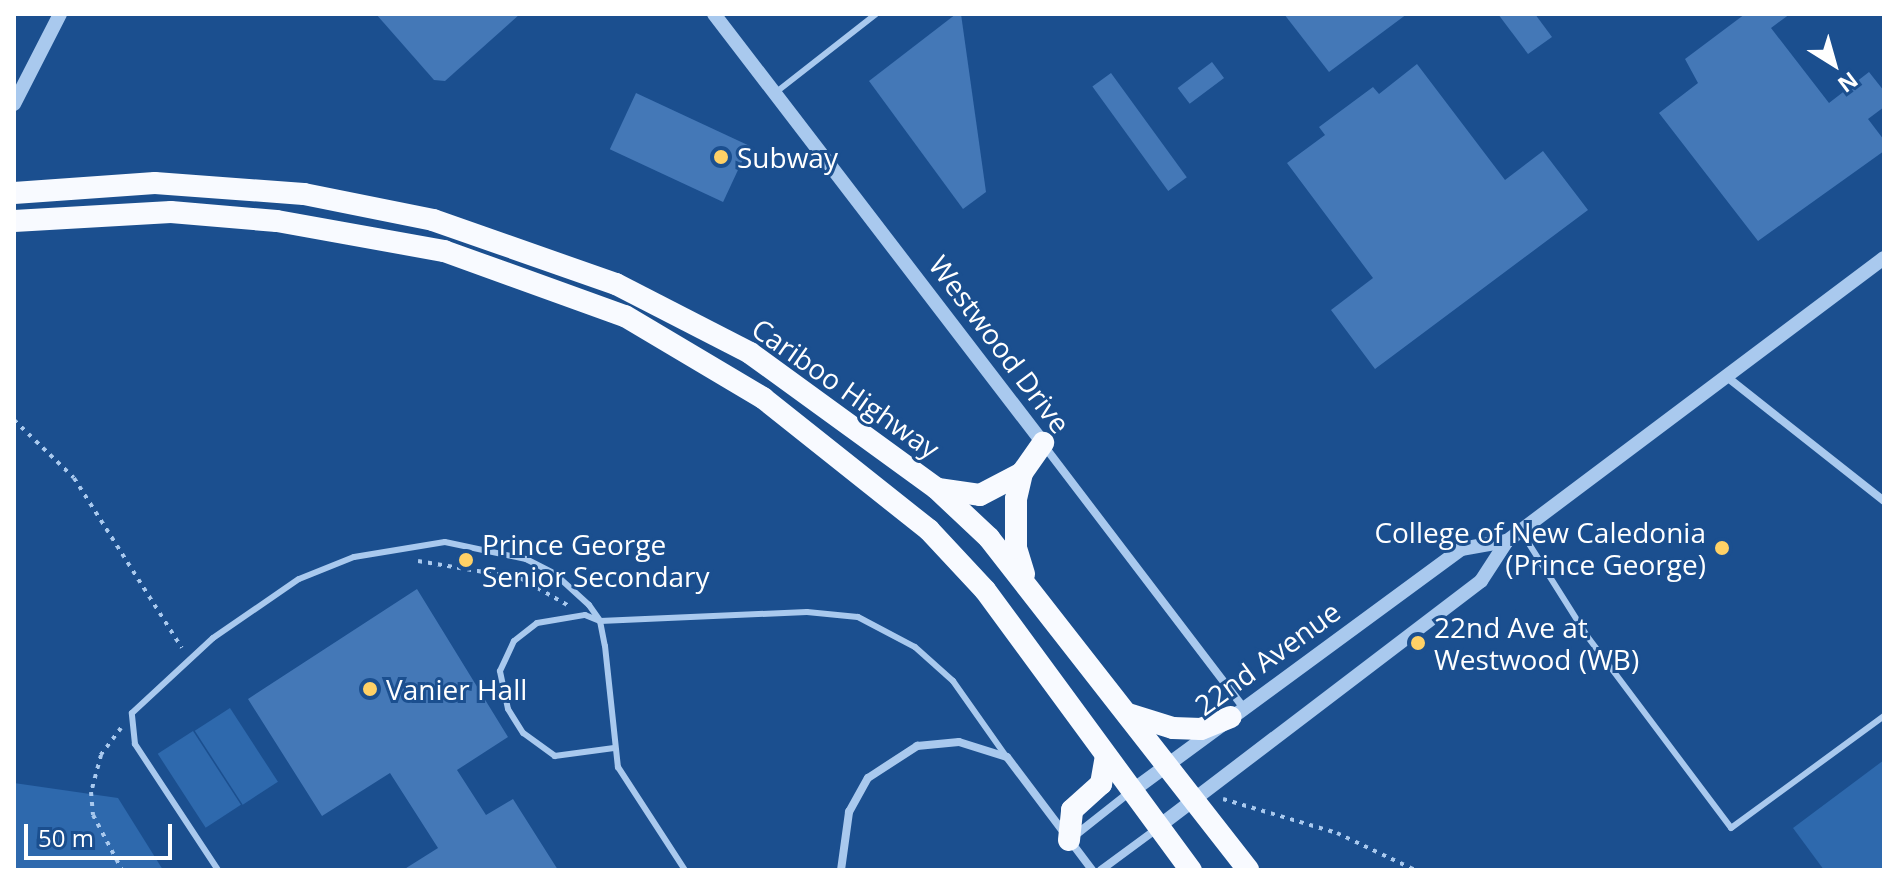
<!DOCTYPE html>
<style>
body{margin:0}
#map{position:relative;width:1898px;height:884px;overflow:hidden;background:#1b4f8f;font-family:"Open Sans",sans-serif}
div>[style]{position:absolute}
.green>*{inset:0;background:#2e69ad;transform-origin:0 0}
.building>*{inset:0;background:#4478b7;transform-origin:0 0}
.path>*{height:4px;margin-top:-2px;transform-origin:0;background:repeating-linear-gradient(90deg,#a9c9ee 0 4px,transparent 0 10px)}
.service>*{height:6px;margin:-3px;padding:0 3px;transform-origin:3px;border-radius:3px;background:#a9c9ee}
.minor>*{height:8px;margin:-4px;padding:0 4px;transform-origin:4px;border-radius:4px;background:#a9c9ee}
.tertiary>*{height:14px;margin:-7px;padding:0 7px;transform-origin:7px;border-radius:7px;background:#a9c9ee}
.trunk>*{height:22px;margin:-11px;padding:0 11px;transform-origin:11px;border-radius:11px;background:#f8faff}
.dots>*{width:22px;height:22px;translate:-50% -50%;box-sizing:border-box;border:4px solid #1b4f8f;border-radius:50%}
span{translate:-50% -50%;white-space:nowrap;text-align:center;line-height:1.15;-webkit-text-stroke:6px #1b4f8f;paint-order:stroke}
.poi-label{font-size:28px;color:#fff}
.left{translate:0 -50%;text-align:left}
.right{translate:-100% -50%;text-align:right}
.street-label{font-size:28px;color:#fff}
.frame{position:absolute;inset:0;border:16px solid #fff;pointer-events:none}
.north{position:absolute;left:1794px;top:24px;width:80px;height:80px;-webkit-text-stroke:6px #1b4f8f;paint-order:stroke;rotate:143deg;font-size:22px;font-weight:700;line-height:32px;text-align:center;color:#fff}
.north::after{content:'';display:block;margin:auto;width:28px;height:36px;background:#fff;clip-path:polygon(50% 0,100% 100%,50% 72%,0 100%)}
.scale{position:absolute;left:24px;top:824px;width:148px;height:36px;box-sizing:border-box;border:4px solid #fff;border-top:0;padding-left:10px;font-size:24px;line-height:28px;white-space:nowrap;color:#fff;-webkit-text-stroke:6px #1b4f8f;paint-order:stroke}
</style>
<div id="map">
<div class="green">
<div style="left:230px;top:708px;width:88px;height:42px;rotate:57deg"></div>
<div style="left:193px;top:731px;width:88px;height:42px;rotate:57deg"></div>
<div style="clip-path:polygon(1884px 760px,1884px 870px,1824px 870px,1793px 828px)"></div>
<div style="clip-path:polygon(14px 783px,118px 798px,163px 870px,14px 870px)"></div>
</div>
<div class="building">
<div style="clip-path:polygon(376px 14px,520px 14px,445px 81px,434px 80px)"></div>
<div style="clip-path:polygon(956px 14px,961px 14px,986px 192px,963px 209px,869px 81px)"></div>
<div style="clip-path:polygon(1284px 14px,1407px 14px,1329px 72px)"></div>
<div style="clip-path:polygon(1498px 14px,1535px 14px,1552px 37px,1528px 54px)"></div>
<div style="clip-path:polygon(1745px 14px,1790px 14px,1771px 28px,1829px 103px,1869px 72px,1884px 91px,1884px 107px,1868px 119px,1884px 140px,1884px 151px,1758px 241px,1659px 113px,1698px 83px,1685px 59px)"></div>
<div style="left:1212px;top:62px;width:20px;height:43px;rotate:53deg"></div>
<div style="clip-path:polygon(1417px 64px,1505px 180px,1543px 151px,1588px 210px,1375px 369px,1331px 310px,1373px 278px,1287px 163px,1325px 135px,1319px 127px,1373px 87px,1379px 94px)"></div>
<div style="left:1111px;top:73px;width:129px;height:23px;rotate:54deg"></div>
<div style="left:636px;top:93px;width:125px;height:62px;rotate:25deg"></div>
<div style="clip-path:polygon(417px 589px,508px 737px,457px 770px,486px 815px,513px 799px,558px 870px,403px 870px,438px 848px,390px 773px,322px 816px,248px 699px)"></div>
</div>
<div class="path">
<div style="left:14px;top:420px;width:83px;rotate:44deg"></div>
<div style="left:74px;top:478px;width:201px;rotate:57.6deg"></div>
<div style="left:418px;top:561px;width:103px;rotate:9.5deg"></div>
<div style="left:520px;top:578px;width:56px;rotate:29.7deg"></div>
<div style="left:121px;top:728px;width:34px;rotate:127deg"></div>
<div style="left:101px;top:755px;width:38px;rotate:105deg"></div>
<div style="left:91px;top:792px;width:23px;rotate:85deg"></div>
<div style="left:93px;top:815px;width:62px;rotate:62.2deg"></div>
<div style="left:1223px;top:799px;width:119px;rotate:16.6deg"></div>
<div style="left:1337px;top:833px;width:86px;rotate:25.4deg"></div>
</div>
<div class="service">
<div style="left:775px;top:93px;width:128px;rotate:-38deg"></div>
<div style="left:1521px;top:531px;width:124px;rotate:57.8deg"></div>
<div style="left:1587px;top:636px;width:240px;rotate:53.1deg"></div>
<div style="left:1731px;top:828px;width:190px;rotate:-36.2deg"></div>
<div style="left:614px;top:748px;width:60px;rotate:172.3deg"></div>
<div style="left:555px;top:756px;width:39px;rotate:-144deg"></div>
<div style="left:523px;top:733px;width:28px;rotate:-122deg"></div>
<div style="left:508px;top:709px;width:39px;rotate:-102deg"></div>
<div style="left:500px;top:671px;width:33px;rotate:-65deg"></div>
<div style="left:514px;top:641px;width:29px;rotate:-38deg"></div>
<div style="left:537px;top:623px;width:49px;rotate:-9.5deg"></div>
<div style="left:585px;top:615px;width:16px;rotate:22deg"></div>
<div style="left:600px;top:621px;width:207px;rotate:-2.5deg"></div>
<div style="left:807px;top:612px;width:51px;rotate:5.6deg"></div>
<div style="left:858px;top:617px;width:64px;rotate:27.8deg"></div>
<div style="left:915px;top:647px;width:51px;rotate:41.8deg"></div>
<div style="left:953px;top:681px;width:92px;rotate:54.8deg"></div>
<div style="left:218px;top:870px;width:151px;rotate:-123.4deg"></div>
<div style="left:135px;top:744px;width:31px;rotate:-96deg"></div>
<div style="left:132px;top:713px;width:110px;rotate:-42.8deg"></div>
<div style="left:213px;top:638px;width:104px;rotate:-34.5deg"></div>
<div style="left:299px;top:579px;width:59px;rotate:-21.8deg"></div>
<div style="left:354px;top:557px;width:92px;rotate:-9.4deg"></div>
<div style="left:445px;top:542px;width:83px;rotate:11.9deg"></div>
<div style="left:526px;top:559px;width:33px;rotate:27deg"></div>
<div style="left:555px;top:574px;width:46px;rotate:42.4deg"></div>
<div style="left:589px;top:605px;width:19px;rotate:55deg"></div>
<div style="left:600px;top:621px;width:25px;rotate:79deg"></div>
<div style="left:605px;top:646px;width:122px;rotate:83.9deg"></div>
<div style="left:618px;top:767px;width:123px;rotate:57deg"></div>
</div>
<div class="minor">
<div style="left:1727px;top:377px;width:200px;rotate:38.3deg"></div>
<div style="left:1045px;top:447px;width:327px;rotate:52.7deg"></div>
<div style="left:1073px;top:837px;width:74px;rotate:-38.4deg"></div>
<div style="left:841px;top:870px;width:59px;rotate:-82.1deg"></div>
<div style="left:849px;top:812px;width:39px;rotate:-61deg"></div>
<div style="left:868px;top:778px;width:59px;rotate:-33.1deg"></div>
<div style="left:917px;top:746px;width:42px;rotate:-5.4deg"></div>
<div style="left:959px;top:742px;width:50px;rotate:17.4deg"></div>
<div style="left:1007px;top:757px;width:141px;rotate:53deg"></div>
<div style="left:1101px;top:870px;width:71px;rotate:-36.4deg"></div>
</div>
<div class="tertiary">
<div style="left:714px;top:14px;width:541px;rotate:52.52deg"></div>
<div style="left:14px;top:104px;width:101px;rotate:-62.9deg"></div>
<div style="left:1132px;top:791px;width:408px;rotate:-36.3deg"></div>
<div style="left:1461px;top:549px;width:47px;rotate:-9.9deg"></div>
<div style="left:1158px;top:827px;width:406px;rotate:-37.3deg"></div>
<div style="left:1481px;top:581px;width:48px;rotate:-57deg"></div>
<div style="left:1507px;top:541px;width:471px;rotate:-36.9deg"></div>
</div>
<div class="trunk">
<div style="left:14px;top:193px;width:141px;rotate:-4.1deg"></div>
<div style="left:155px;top:183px;width:149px;rotate:4.2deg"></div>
<div style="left:304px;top:194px;width:132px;rotate:11.4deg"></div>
<div style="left:433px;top:220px;width:194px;rotate:19.3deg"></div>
<div style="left:616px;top:284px;width:151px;rotate:27.2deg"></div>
<div style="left:750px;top:353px;width:230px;rotate:36deg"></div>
<div style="left:936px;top:488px;width:73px;rotate:43.3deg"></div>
<div style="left:989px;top:538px;width:421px;rotate:52deg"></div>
<div style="left:14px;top:221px;width:157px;rotate:-3.3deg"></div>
<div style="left:171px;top:212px;width:106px;rotate:4.9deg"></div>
<div style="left:277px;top:221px;width:170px;rotate:10.2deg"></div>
<div style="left:444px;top:251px;width:192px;rotate:19.8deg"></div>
<div style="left:625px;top:316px;width:161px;rotate:30.7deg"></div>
<div style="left:763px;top:398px;width:212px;rotate:38.5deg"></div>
<div style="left:929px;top:530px;width:82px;rotate:47deg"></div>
<div style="left:985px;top:590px;width:348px;rotate:53.7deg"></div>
<div style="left:938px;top:489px;width:42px;rotate:8.1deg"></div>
<div style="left:980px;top:495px;width:47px;rotate:-27.6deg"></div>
<div style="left:1024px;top:574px;width:27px;rotate:-107deg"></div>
<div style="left:1016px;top:548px;width:49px;rotate:-90deg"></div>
<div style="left:1016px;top:499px;width:27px;rotate:-77deg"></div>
<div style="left:1022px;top:473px;width:37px;rotate:-55deg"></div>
<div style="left:1128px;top:714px;width:47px;rotate:17.3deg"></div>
<div style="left:1173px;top:728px;width:28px;rotate:2deg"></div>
<div style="left:1201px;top:729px;width:32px;rotate:-22deg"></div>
<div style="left:1069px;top:840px;width:30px;rotate:-84deg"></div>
<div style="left:1072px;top:810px;width:39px;rotate:-42deg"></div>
<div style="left:1101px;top:784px;width:28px;rotate:-80deg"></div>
</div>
<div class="dots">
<div style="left:721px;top:157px;background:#ffd166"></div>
<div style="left:1722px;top:548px;background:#ffd166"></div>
<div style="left:466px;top:560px;background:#ffd166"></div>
<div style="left:1418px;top:643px;background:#ffd166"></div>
<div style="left:370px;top:689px;background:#ffd166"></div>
</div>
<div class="poi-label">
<span class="left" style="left:737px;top:157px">Subway</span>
<span class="right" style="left:1706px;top:548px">College of New Caledonia<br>(Prince George)</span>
<span class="left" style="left:482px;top:560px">Prince George<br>Senior Secondary</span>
<span class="left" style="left:1434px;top:643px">22nd Ave at<br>Westwood (WB)</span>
<span class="left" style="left:386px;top:689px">Vanier Hall</span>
</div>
<div class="street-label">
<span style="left:1000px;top:344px;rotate:53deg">Westwood Drive</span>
<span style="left:846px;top:388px;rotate:35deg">Cariboo Highway</span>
<span style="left:1267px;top:658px;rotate:-36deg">22nd Avenue</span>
</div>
<div class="frame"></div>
<div class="north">N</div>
<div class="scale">50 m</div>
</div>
